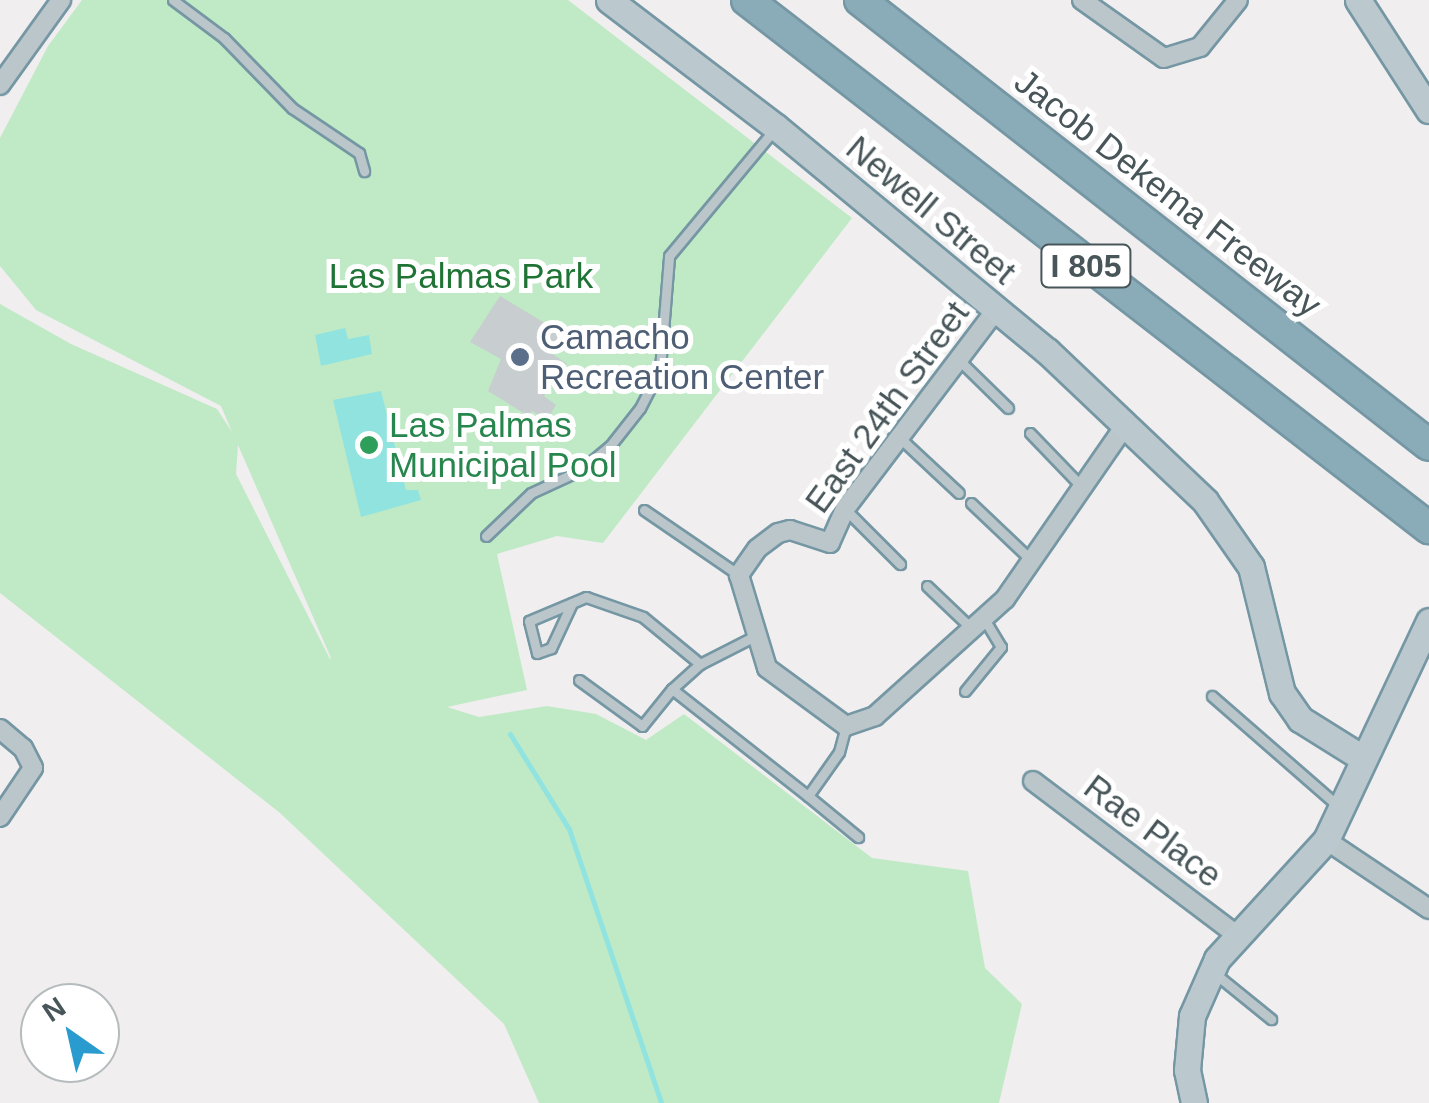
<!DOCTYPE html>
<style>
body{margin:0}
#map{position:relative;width:1429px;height:1103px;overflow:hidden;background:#f0eeef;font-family:Arial,sans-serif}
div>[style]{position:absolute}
.green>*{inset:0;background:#c0eac6}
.water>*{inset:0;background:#91e3e0}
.stream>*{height:5px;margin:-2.5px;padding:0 2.5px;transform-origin:2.5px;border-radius:2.5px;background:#91e3e0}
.building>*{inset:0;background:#c8cdd0}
.roads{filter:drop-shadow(2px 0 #7597a4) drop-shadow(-2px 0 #7597a4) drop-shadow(0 2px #7597a4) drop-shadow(0 -2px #7597a4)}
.lane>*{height:9px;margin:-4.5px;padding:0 4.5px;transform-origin:4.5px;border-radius:4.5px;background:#bbc6ca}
.street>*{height:18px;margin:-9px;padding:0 9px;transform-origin:9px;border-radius:9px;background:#bbc6ca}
.secondary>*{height:25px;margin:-12.5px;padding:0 12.5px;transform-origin:12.5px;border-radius:12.5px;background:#bbc9ce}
.highway>*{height:30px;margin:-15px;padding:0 15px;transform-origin:15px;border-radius:15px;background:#8aacb8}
.dots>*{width:28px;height:28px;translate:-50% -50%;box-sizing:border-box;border:5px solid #fff;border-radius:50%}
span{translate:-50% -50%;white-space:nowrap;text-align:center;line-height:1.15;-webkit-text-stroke:10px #fff;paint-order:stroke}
.shield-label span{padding:2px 8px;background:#fff;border:2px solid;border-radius:8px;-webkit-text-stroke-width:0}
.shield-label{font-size:32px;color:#48565a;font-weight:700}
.street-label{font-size:35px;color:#48565a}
.park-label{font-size:35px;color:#1f7435}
.service-label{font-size:35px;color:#4e5e75}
.left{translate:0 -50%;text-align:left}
.leisure-label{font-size:35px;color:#27864d}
.north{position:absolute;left:20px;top:983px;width:100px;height:100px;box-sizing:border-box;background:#fff;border:2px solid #b6bbbd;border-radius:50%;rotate:326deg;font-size:28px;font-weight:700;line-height:40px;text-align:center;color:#48565a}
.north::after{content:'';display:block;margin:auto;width:35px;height:45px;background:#299bcf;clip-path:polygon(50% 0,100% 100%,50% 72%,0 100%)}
</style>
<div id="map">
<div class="green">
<div style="clip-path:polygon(evenodd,82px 0,568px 0,852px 218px,603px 543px,557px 536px,497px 554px,527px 690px,447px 707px,479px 717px,547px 706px,596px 714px,646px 740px,684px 714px,872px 858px,968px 871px,985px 968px,1022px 1004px,999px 1103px,539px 1103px,504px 1024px,280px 813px,0 593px,0 304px,71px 344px,217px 409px,232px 432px,221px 406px,36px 310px,0 266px,0 138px,48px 46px,82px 0,238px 445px,331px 658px,330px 659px,236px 474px,238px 445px)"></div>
</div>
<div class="water">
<div style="clip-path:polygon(345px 328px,348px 339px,369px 335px,372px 354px,321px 366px,315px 335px)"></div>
<div style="clip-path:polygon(381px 391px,406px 490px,418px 490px,421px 500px,361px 517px,333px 400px)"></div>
</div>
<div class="stream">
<div style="left:510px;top:734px;width:112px;rotate:58.2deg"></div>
<div style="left:569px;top:829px;width:289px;rotate:71.4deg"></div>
</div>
<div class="building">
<div style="clip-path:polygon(500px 296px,563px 334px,551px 353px,567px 364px,544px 396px,556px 405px,547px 420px,532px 411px,530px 417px,488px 391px,501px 359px,470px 342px)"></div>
</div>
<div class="roads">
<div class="lane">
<div style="left:173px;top:0;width:64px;rotate:36.7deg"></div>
<div style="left:224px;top:38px;width:98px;rotate:45.8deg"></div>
<div style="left:292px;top:108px;width:81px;rotate:33.9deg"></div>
<div style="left:359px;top:153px;width:19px;rotate:74deg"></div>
<div style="left:960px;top:361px;width:67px;rotate:44.4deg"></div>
<div style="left:1030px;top:433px;width:72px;rotate:46.1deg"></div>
<div style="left:901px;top:439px;width:79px;rotate:43deg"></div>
<div style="left:971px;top:503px;width:81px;rotate:43.5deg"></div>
<div style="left:845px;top:509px;width:78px;rotate:45deg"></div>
<div style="left:644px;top:510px;width:115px;rotate:34.4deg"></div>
<div style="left:486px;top:536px;width:62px;rotate:-43.7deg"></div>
<div style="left:531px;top:493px;width:55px;rotate:-24.7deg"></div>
<div style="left:581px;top:470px;width:38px;rotate:-40deg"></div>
<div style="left:610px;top:446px;width:48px;rotate:-51.7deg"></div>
<div style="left:640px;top:408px;width:44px;rotate:-62.9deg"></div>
<div style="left:660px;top:369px;width:113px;rotate:-85.4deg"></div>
<div style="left:669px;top:256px;width:165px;rotate:-50.2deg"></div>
<div style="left:927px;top:586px;width:59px;rotate:43.6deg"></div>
<div style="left:572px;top:603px;width:50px;rotate:115deg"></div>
<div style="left:551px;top:648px;width:15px;rotate:160deg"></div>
<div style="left:537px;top:653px;width:33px;rotate:-104deg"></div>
<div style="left:529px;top:621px;width:62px;rotate:-22.8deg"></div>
<div style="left:586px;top:597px;width:60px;rotate:19.3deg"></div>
<div style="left:643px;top:617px;width:74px;rotate:39.5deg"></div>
<div style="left:579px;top:680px;width:78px;rotate:36.1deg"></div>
<div style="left:642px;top:726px;width:48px;rotate:-51deg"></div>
<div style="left:672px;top:689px;width:173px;rotate:38.2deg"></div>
<div style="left:808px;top:796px;width:54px;rotate:-54.8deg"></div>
<div style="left:839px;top:752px;width:27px;rotate:-75deg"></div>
<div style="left:672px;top:689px;width:38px;rotate:-42deg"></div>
<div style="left:700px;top:664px;width:59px;rotate:-27deg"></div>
<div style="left:965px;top:691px;width:57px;rotate:-50.7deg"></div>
<div style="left:1001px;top:647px;width:33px;rotate:-121deg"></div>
<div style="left:1212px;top:696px;width:167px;rotate:41.1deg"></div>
<div style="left:808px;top:796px;width:65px;rotate:39.4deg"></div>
<div style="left:1213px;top:972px;width:75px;rotate:39deg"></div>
</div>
<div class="street">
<div style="left:1082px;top:0;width:100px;rotate:35.3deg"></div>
<div style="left:1164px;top:58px;width:38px;rotate:-17deg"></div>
<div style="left:1200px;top:47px;width:60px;rotate:-51deg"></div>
<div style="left:0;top:85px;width:105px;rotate:-54.3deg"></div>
<div style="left:996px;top:310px;width:250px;rotate:127.2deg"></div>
<div style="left:845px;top:509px;width:37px;rotate:114deg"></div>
<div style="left:830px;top:543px;width:42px;rotate:-162deg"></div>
<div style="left:790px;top:530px;width:12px;rotate:166deg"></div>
<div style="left:778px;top:533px;width:26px;rotate:143deg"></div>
<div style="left:757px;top:549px;width:32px;rotate:125deg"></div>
<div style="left:739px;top:575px;width:97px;rotate:73.2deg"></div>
<div style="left:767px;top:668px;width:98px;rotate:36.3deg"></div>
<div style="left:846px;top:726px;width:31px;rotate:-19deg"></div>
<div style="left:875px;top:716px;width:175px;rotate:-42deg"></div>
<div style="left:1005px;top:599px;width:213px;rotate:-55.3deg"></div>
<div style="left:0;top:729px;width:30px;rotate:40deg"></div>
<div style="left:23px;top:748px;width:22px;rotate:63deg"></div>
<div style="left:33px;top:768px;width:59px;rotate:124deg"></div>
<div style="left:1033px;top:781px;width:252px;rotate:37.1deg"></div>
<div style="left:1326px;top:840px;width:124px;rotate:33.8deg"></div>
</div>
<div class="secondary">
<div style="left:609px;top:0;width:210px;rotate:37.3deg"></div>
<div style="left:776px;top:127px;width:352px;rotate:39.6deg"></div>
<div style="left:1047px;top:351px;width:218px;rotate:43.5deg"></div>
<div style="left:1205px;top:501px;width:80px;rotate:55.1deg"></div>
<div style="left:1251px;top:567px;width:130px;rotate:76.2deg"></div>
<div style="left:1282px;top:693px;width:32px;rotate:55deg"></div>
<div style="left:1300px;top:719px;width:75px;rotate:32deg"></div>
<div style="left:1358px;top:0;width:131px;rotate:57.2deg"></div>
<div style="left:1194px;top:1103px;width:34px;rotate:-102deg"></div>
<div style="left:1187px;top:1070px;width:54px;rotate:-84.7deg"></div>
<div style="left:1192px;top:1016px;width:62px;rotate:-66.3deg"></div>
<div style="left:1217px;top:959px;width:161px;rotate:-47.5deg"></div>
<div style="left:1326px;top:840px;width:242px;rotate:-64.8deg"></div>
</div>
<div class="highway">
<div style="left:747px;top:0;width:863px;rotate:37.75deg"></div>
<div style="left:860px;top:0;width:722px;rotate:38.03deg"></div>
</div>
</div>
<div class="dots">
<div style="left:520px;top:357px;background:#5c6f8a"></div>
<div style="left:369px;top:445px;background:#2e9e5b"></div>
</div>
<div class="shield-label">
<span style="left:1086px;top:266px">I 805</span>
</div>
<div class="street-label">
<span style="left:1168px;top:193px;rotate:38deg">Jacob Dekema Freeway</span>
<span style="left:931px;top:210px;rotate:40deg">Newell Street</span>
<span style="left:887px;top:407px;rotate:-54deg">East 24th Street</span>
<span style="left:1153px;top:831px;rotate:37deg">Rae Place</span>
</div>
<div class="park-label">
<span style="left:461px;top:276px">Las Palmas Park</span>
</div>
<div class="service-label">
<span class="left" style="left:540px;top:357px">Camacho<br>Recreation Center</span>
</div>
<div class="leisure-label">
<span class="left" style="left:389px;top:445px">Las Palmas<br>Municipal Pool</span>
</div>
<div class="north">N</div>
</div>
